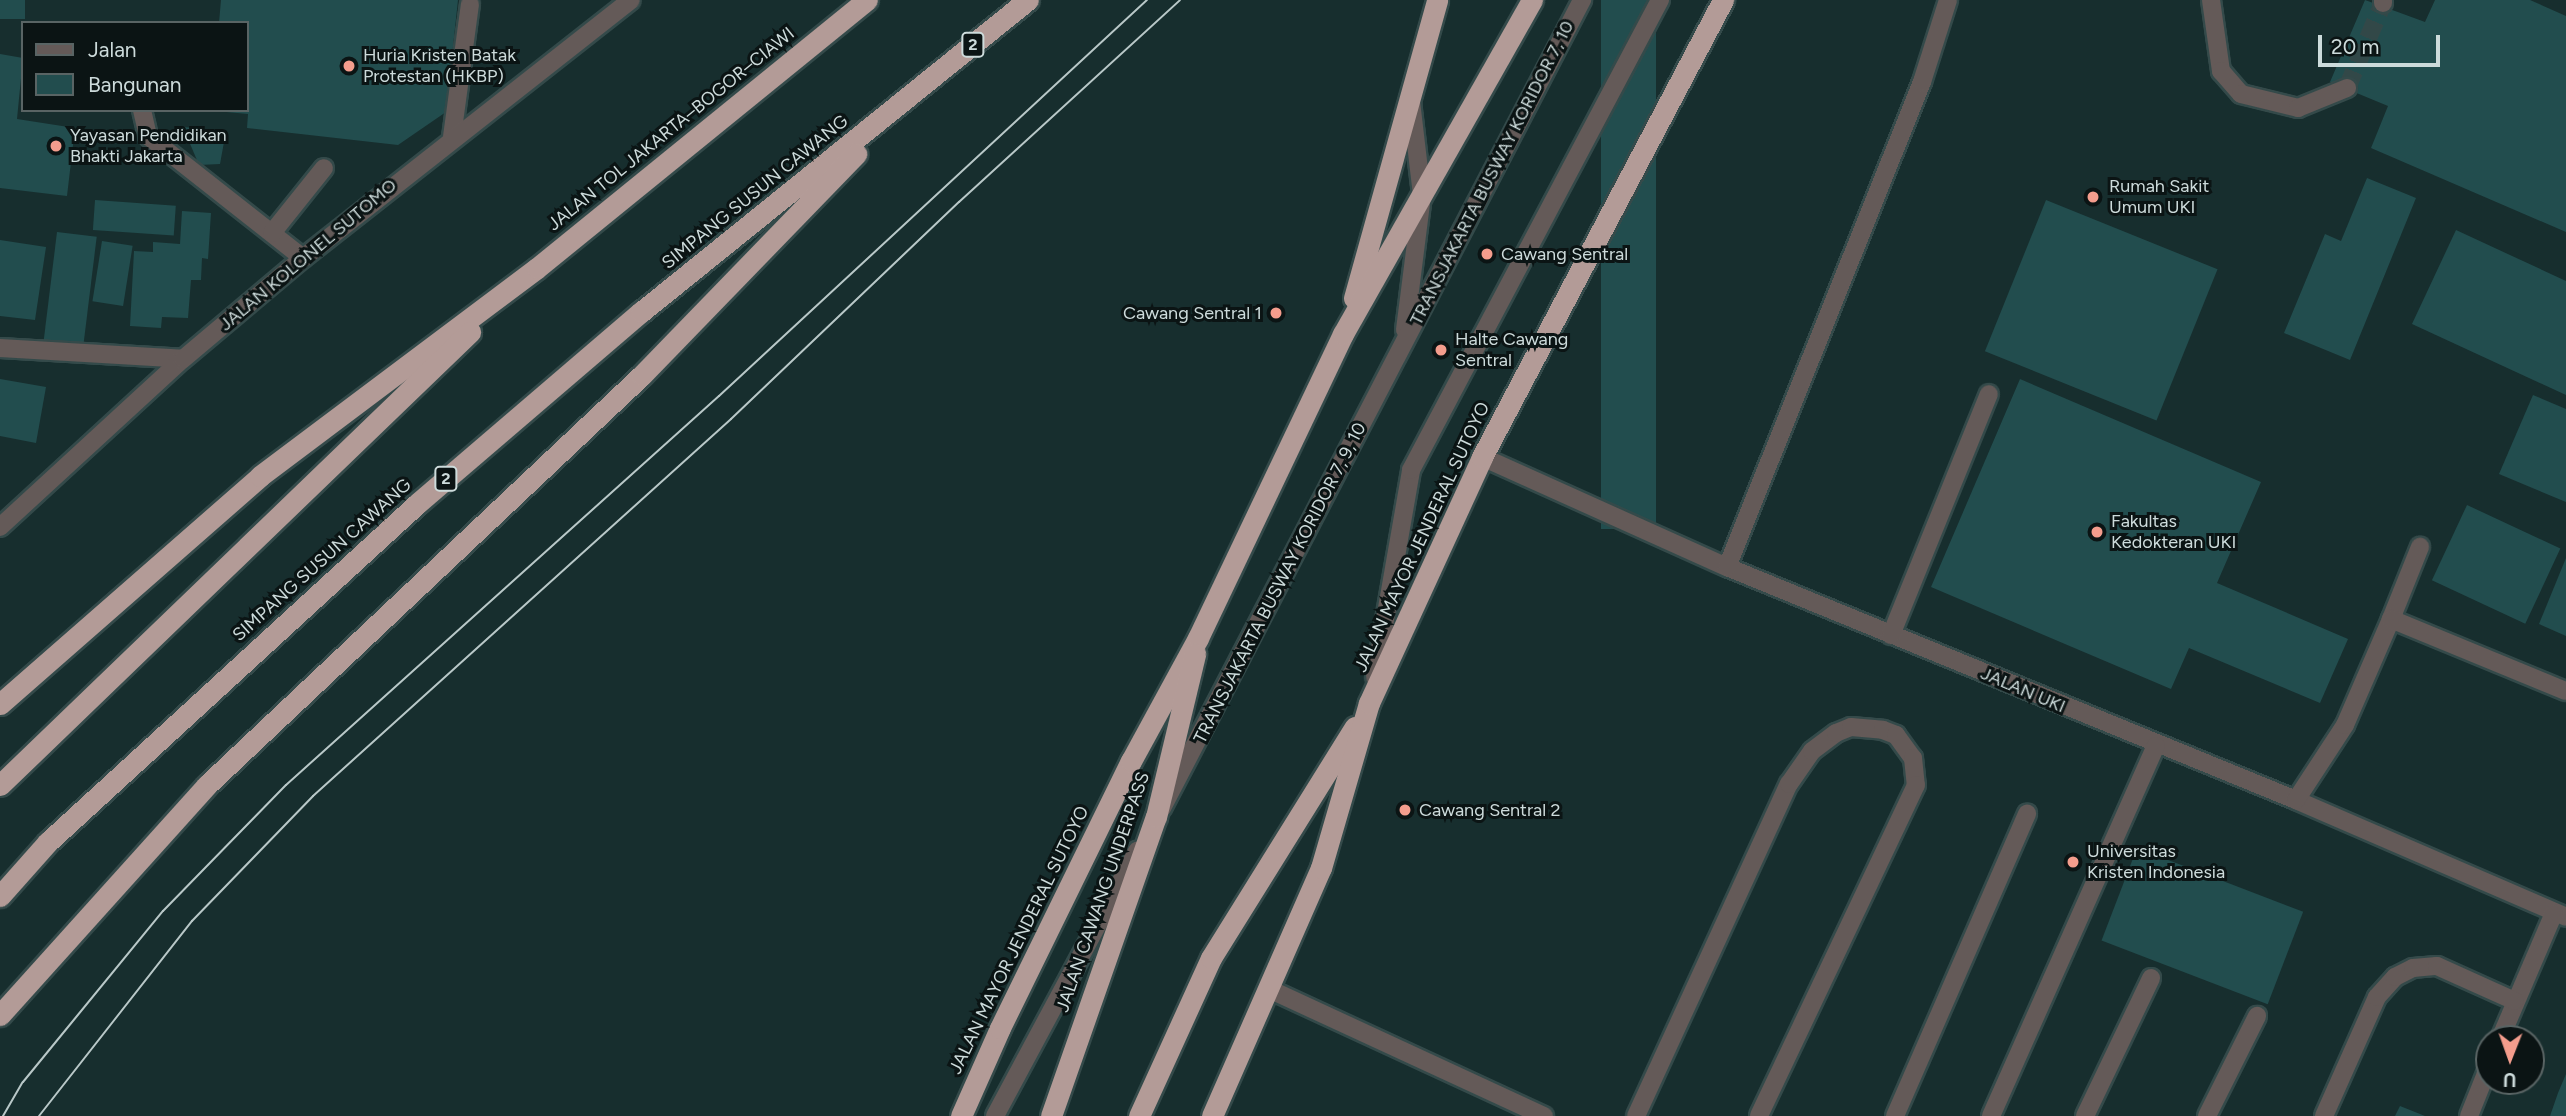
<!DOCTYPE html>
<meta charset="utf-8">
<style>
body{margin:0}
#map{position:relative;width:2566px;height:1116px;overflow:hidden;background:#172e2e;font-family:Figtree,sans-serif}
div>[style]{position:absolute}
.building>*{inset:0;background:#224d4e;transform-origin:0 0}
.minor-tunnel>*{height:18px;margin-top:-9px;transform-origin:0;background:repeating-linear-gradient(90deg,#324848 0 18px,transparent 0 27px)}
.roads{filter:drop-shadow(2px 0 #344a4a) drop-shadow(-2px 0 #344a4a) drop-shadow(0 2px #344a4a) drop-shadow(0 -2px #344a4a)}
.minor>*{height:18px;margin:-9px;padding:0 9px;transform-origin:9px;border-radius:9px;background:#645a58}
.highway>*{height:21px;margin:-10.5px;padding:0 10.5px;transform-origin:10.5px;border-radius:10.5px;background:#b39b97}
.tram>*{height:2px;margin:-1px;padding:0 1px;transform-origin:1px;border-radius:1px;background:#b9c8c8}
.dots>*{width:19px;height:19px;translate:-50% -50%;box-sizing:border-box;border:4px solid #0b1414;border-radius:50%}
span{translate:-50% -50%;white-space:nowrap;text-align:center;line-height:1.15;-webkit-text-stroke:6px #0b1414;paint-order:stroke}
.shield-label span{padding:2px 5px;background:#0b1414;border:2px solid;border-radius:5px;-webkit-text-stroke-width:0}
.shield-label{font-size:16px;color:#cddbdb;font-weight:700}
.poi-label{font-size:18px;color:#cddbdb}
.left{translate:0 -50%;text-align:left}
.right{translate:-100% -50%;text-align:right}
.street-label{font-size:18px;color:#cddbdb}
.legend{position:absolute;left:21px;top:21px;width:228px;height:91px;box-sizing:border-box;background:#0b1414;border:2px solid #596464;margin:0;padding:9px 12px;list-style:none;font-size:21px;color:#cddbdb}
.legend li{display:flex;align-items:center;gap:14px;height:35px}
.legend b{width:35px;border:2px solid #596464}
.north{position:absolute;left:2475px;top:1025px;width:70px;height:70px;box-sizing:border-box;background:#0b1414;border:2px solid #596464;border-radius:50%;rotate:181deg;font-size:19px;font-weight:700;line-height:28px;text-align:center;color:#cddbdb}
.north::after{content:'';display:block;margin:auto;width:24px;height:32px;background:#f49d8d;clip-path:polygon(50% 0,100% 100%,50% 72%,0 100%)}
.scale{position:absolute;left:2318px;top:35px;width:122px;height:32px;box-sizing:border-box;border:4px solid #cddbdb;border-top:0;padding-left:9px;font-size:21px;line-height:24px;white-space:nowrap;color:#cddbdb;-webkit-text-stroke:5px #0b1414;paint-order:stroke}
</style>
<div id="map">
<div class="building">
<div style="left:0;top:0;width:25px;height:19px"></div>
<div style="clip-path:polygon(221px 0,458px 0,446px 112px,398px 145px,247px 128px,248px 114px,226px 112px,247px 110px,247px 23px,219px 23px)"></div>
<div style="left:1601px;top:0;width:55px;height:529px"></div>
<div style="clip-path:polygon(2365px 0,2425px 22px,2435px 0,2530px 0,2566px 16px,2566px 232px,2371px 148px,2388px 106px,2330px 82px)"></div>
<div style="clip-path:polygon(0 54px,23px 58px,17px 119px,75px 128px,67px 196px,0 188px)"></div>
<div style="clip-path:polygon(183px 127px,226px 131px,220px 164px,199px 165px)"></div>
<div style="clip-path:polygon(2367px 178px,2416px 198px,2350px 360px,2284px 333px,2325px 234px,2341px 241px)"></div>
<div style="left:95px;top:200px;width:81px;height:30px;rotate:4deg"></div>
<div style="left:2046px;top:200px;width:185px;height:163px;rotate:22deg"></div>
<div style="clip-path:polygon(182px 211px,211px 213px,208px 259px,202px 258px,201px 280px,191px 280px,188px 318px,162px 317px,161px 328px,130px 326px,134px 251px,153px 252px,153px 242px,180px 244px)"></div>
<div style="clip-path:polygon(2456px 230px,2566px 281px,2566px 395px,2412px 324px)"></div>
<div style="left:57px;top:232px;width:40px;height:116px;rotate:7deg"></div>
<div style="clip-path:polygon(0 240px,46px 247px,35px 320px,0 316px)"></div>
<div style="left:102px;top:241px;width:31px;height:61px;rotate:9deg"></div>
<div style="clip-path:polygon(0 379px,46px 387px,36px 443px,0 436px)"></div>
<div style="clip-path:polygon(2020px 379px,2261px 482px,2217px 583px,2348px 639px,2320px 703px,2189px 648px,2171px 689px,1931px 587px)"></div>
<div style="clip-path:polygon(2533px 395px,2566px 409px,2566px 502px,2499px 474px)"></div>
<div style="left:2467px;top:505px;width:103px;height:83px;rotate:25deg"></div>
<div style="clip-path:polygon(2566px 558px,2566px 636px,2539px 624px)"></div>
<div style="left:2137px;top:848px;width:178px;height:99px;rotate:21deg"></div>
<div style="clip-path:polygon(2566px 1074px,2566px 1116px,2550px 1116px,2558px 1093px)"></div>
<div style="clip-path:polygon(2400px 1106px,2425px 1116px,2395px 1116px)"></div>
</div>
<div class="minor-tunnel">
<div style="left:2347px;top:88px;width:92px;rotate:-67deg"></div>
</div>
<div class="roads">
<div class="minor">
<div style="left:2211px;top:0;width:72px;rotate:82deg"></div>
<div style="left:2221px;top:71px;width:30px;rotate:49deg"></div>
<div style="left:2241px;top:94px;width:59px;rotate:13.8deg"></div>
<div style="left:2298px;top:108px;width:53px;rotate:-22.2deg"></div>
<div style="left:2383px;top:3px;width:3px;rotate:-90deg"></div>
<div style="left:142px;top:110px;width:27px;rotate:77deg"></div>
<div style="left:148px;top:136px;width:197px;rotate:38.2deg"></div>
<div style="left:452px;top:137px;width:134px;rotate:-82.3deg"></div>
<div style="left:272px;top:233px;width:83px;rotate:-51.3deg"></div>
<div style="left:1405px;top:330px;width:136px;rotate:-82.8deg"></div>
<div style="left:1422px;top:195px;width:95px;rotate:-96.7deg"></div>
<div style="left:0;top:348px;width:183px;rotate:3.4deg"></div>
<div style="left:1482px;top:457px;width:269px;rotate:24.2deg"></div>
<div style="left:1727px;top:567px;width:615px;rotate:22.27deg"></div>
<div style="left:2296px;top:800px;width:294px;rotate:23.4deg"></div>
<div style="left:0;top:527px;width:248px;rotate:-42.6deg"></div>
<div style="left:183px;top:359px;width:157px;rotate:-40.1deg"></div>
<div style="left:303px;top:258px;width:417px;rotate:-38.2deg"></div>
<div style="left:1727px;top:567px;width:523px;rotate:-68.1deg"></div>
<div style="left:1922px;top:82px;width:86px;rotate:-72.4deg"></div>
<div style="left:2391px;top:619px;width:78px;rotate:-68.1deg"></div>
<div style="left:1891px;top:635px;width:260px;rotate:-67.9deg"></div>
<div style="left:1375px;top:677px;width:210px;rotate:-80.1deg"></div>
<div style="left:1411px;top:470px;width:532px;rotate:-62.09deg"></div>
<div style="left:2296px;top:800px;width:90px;rotate:-56.8deg"></div>
<div style="left:2345px;top:725px;width:116px;rotate:-66.5deg"></div>
<div style="left:2391px;top:619px;width:189px;rotate:22.4deg"></div>
<div style="left:1162px;top:808px;width:911px;rotate:-62.53deg"></div>
<div style="left:1269px;top:989px;width:303px;rotate:24.8deg"></div>
<div style="left:2500px;top:1039px;width:137px;rotate:-66.8deg"></div>
<div style="left:995px;top:1116px;width:301px;rotate:-61.8deg"></div>
<div style="left:1636px;top:1116px;width:366px;rotate:-65.3deg"></div>
<div style="left:1789px;top:784px;width:40px;rotate:-55.1deg"></div>
<div style="left:1812px;top:751px;width:30px;rotate:-37deg"></div>
<div style="left:1836px;top:733px;width:16px;rotate:-22deg"></div>
<div style="left:1851px;top:727px;width:32px;rotate:5deg"></div>
<div style="left:1883px;top:730px;width:14px;rotate:21deg"></div>
<div style="left:1896px;top:735px;width:29px;rotate:54deg"></div>
<div style="left:1913px;top:758px;width:27px;rotate:84deg"></div>
<div style="left:1916px;top:785px;width:366px;rotate:115.4deg"></div>
<div style="left:1895px;top:1116px;width:330px;rotate:-66.4deg"></div>
<div style="left:1991px;top:1116px;width:405px;rotate:-66deg"></div>
<div style="left:2085px;top:1116px;width:153px;rotate:-64.4deg"></div>
<div style="left:2207px;top:1116px;width:112px;rotate:-63.4deg"></div>
<div style="left:2324px;top:1116px;width:130px;rotate:-66deg"></div>
<div style="left:2377px;top:997px;width:27px;rotate:-48deg"></div>
<div style="left:2395px;top:977px;width:20px;rotate:-27deg"></div>
<div style="left:2413px;top:968px;width:24px;rotate:-5deg"></div>
<div style="left:2437px;top:966px;width:85px;rotate:24.2deg"></div>
<div style="left:2469px;top:1116px;width:54px;rotate:-68.2deg"></div>
</div>
<div class="highway">
<div style="left:1354px;top:298px;width:309px;rotate:-74.4deg"></div>
<div style="left:0;top:704px;width:346px;rotate:-41.2deg"></div>
<div style="left:260px;top:476px;width:346px;rotate:-36.9deg"></div>
<div style="left:537px;top:268px;width:425px;rotate:-39.1deg"></div>
<div style="left:0;top:785px;width:653px;rotate:-43.94deg"></div>
<div style="left:0;top:896px;width:72px;rotate:-48.4deg"></div>
<div style="left:48px;top:842px;width:502px;rotate:-42.5deg"></div>
<div style="left:418px;top:503px;width:294px;rotate:-40.6deg"></div>
<div style="left:641px;top:312px;width:497px;rotate:-38.9deg"></div>
<div style="left:0;top:1015px;width:309px;rotate:-48deg"></div>
<div style="left:207px;top:785px;width:598px;rotate:-43.31deg"></div>
<div style="left:642px;top:375px;width:308px;rotate:-45.9deg"></div>
<div style="left:961px;top:1116px;width:96px;rotate:-66.1deg"></div>
<div style="left:1000px;top:1028px;width:297px;rotate:-63.9deg"></div>
<div style="left:1131px;top:761px;width:140px;rotate:-61.4deg"></div>
<div style="left:1198px;top:638px;width:337px;rotate:-64.5deg"></div>
<div style="left:1343px;top:334px;width:384px;rotate:-60.5deg"></div>
<div style="left:1051px;top:1116px;width:317px;rotate:-70.7deg"></div>
<div style="left:1156px;top:817px;width:168px;rotate:-76.5deg"></div>
<div style="left:1139px;top:1116px;width:174px;rotate:-65.5deg"></div>
<div style="left:1211px;top:958px;width:272px;rotate:-58.1deg"></div>
<div style="left:1212px;top:1116px;width:271px;rotate:-66.3deg"></div>
<div style="left:1321px;top:868px;width:172px;rotate:-73.8deg"></div>
<div style="left:1369px;top:703px;width:271px;rotate:-65.3deg"></div>
<div style="left:1482px;top:457px;width:517px;rotate:-62.19deg"></div>
</div>
</div>
<div class="tram">
<div style="left:3px;top:1116px;width:39px;rotate:-60deg"></div>
<div style="left:23px;top:1082px;width:221px;rotate:-50.7deg"></div>
<div style="left:163px;top:911px;width:176px;rotate:-45.7deg"></div>
<div style="left:286px;top:785px;width:582px;rotate:-41.94deg"></div>
<div style="left:719px;top:396px;width:583px;rotate:-42.78deg"></div>
<div style="left:39px;top:1116px;width:248px;rotate:-51.9deg"></div>
<div style="left:192px;top:921px;width:174px;rotate:-45.9deg"></div>
<div style="left:313px;top:796px;width:563px;rotate:-42.05deg"></div>
<div style="left:731px;top:419px;width:315px;rotate:-43.6deg"></div>
<div style="left:959px;top:202px;width:299px;rotate:-42.4deg"></div>
</div>
<div class="dots">
<div style="left:349px;top:66px;background:#f49d8d"></div>
<div style="left:56px;top:146px;background:#f49d8d"></div>
<div style="left:2093px;top:197px;background:#f49d8d"></div>
<div style="left:1487px;top:254px;background:#f49d8d"></div>
<div style="left:1276px;top:313px;background:#f49d8d"></div>
<div style="left:1441px;top:350px;background:#f49d8d"></div>
<div style="left:2097px;top:532px;background:#f49d8d"></div>
<div style="left:1405px;top:810px;background:#f49d8d"></div>
<div style="left:2073px;top:862px;background:#f49d8d"></div>
</div>
<div class="shield-label">
<span style="left:973px;top:45px">2</span>
<span style="left:446px;top:479px">2</span>
</div>
<div class="poi-label">
<span class="left" style="left:363px;top:66px">Huria Kristen Batak<br>Protestan (HKBP)</span>
<span class="left" style="left:70px;top:146px">Yayasan Pendidikan<br>Bhakti Jakarta</span>
<span class="left" style="left:2109px;top:197px">Rumah Sakit<br>Umum UKI</span>
<span class="left" style="left:1501px;top:254px">Cawang Sentral</span>
<span class="right" style="left:1262px;top:313px">Cawang Sentral 1</span>
<span class="left" style="left:1455px;top:350px">Halte Cawang<br>Sentral</span>
<span class="left" style="left:2111px;top:532px">Fakultas<br>Kedokteran UKI</span>
<span class="left" style="left:1419px;top:810px">Cawang Sentral 2</span>
<span class="left" style="left:2087px;top:862px">Universitas<br>Kristen Indonesia</span>
</div>
<div class="street-label">
<span style="left:671px;top:129px;rotate:-39deg">JALAN TOL JAKARTA–BOGOR–CIAWI</span>
<span style="left:1492px;top:173px;rotate:-63deg">TRANSJAKARTA BUSWAY KORIDOR 7, 10</span>
<span style="left:755px;top:192px;rotate:-39deg">SIMPANG SUSUN CAWANG</span>
<span style="left:308px;top:255px;rotate:-40deg">JALAN KOLONEL SUTOMO</span>
<span style="left:1422px;top:537px;rotate:-65deg">JALAN MAYOR JENDERAL SUTOYO</span>
<span style="left:322px;top:560px;rotate:-42deg">SIMPANG SUSUN CAWANG</span>
<span style="left:1280px;top:583px;rotate:-63deg">TRANSJAKARTA BUSWAY KORIDOR 7, 9, 10</span>
<span style="left:2023px;top:690px;rotate:23deg">JALAN UKI</span>
<span style="left:1103px;top:892px;rotate:-71deg">JALAN CAWANG UNDERPASS</span>
<span style="left:1019px;top:940px;rotate:-64deg">JALAN MAYOR JENDERAL SUTOYO</span>
</div>
<ul class="legend">
<li><b style="height:9px;background:#645a58"></b>Jalan</li>
<li><b style="height:19px;background:#224d4e"></b>Bangunan</li>
</ul>
<div class="north">U</div>
<div class="scale">20 m</div>
</div>
